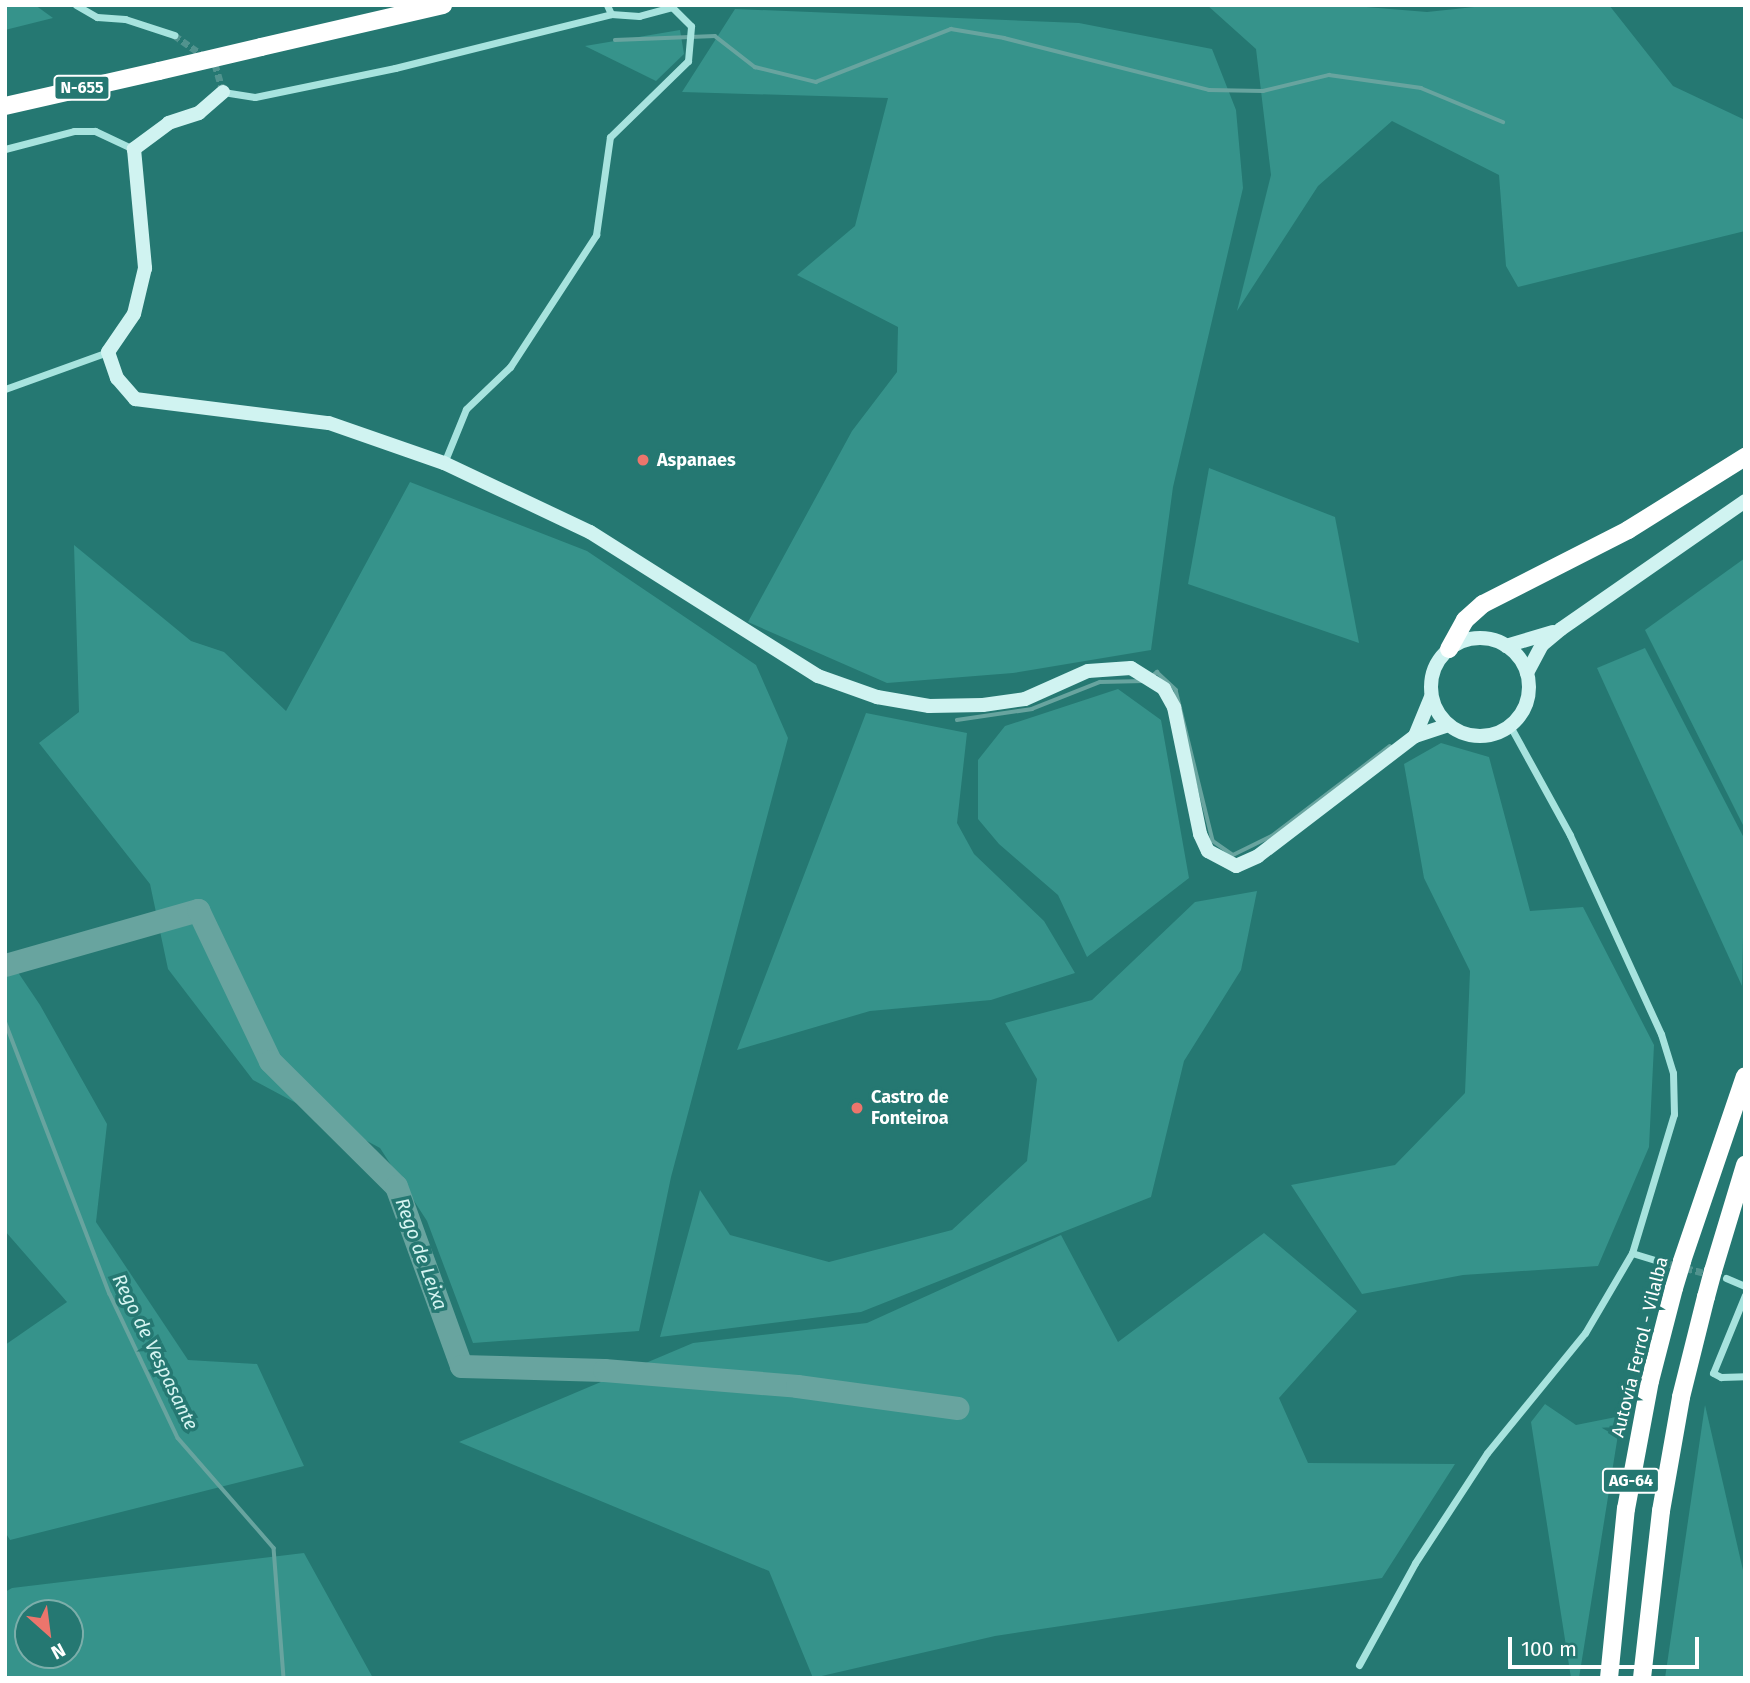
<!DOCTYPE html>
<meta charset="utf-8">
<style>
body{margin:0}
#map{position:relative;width:1750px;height:1683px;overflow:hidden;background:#257872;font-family:"Fira Sans",sans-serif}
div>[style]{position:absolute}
.green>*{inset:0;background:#36938b}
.stream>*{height:3.5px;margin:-1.75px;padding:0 1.75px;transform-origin:1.75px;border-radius:1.75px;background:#68a49f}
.river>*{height:23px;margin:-11.5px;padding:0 11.5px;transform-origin:11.5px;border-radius:11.5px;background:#68a49f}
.street-tunnel>*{height:7px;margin-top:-3.5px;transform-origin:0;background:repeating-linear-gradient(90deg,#51938e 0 7px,transparent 0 10.5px)}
.street>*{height:7px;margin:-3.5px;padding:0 3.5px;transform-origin:3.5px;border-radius:3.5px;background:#a7e3de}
.secondary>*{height:14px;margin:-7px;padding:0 7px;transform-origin:7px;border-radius:7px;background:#d0f3f1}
.secondary>.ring{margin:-7px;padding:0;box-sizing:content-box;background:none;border:14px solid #d0f3f1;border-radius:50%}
.highway>*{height:18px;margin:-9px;padding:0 9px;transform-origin:9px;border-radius:9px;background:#fff}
.highway-bridge>*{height:18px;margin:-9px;padding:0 9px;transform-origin:9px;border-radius:9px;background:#fff}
.dots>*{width:19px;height:19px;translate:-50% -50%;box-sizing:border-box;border:4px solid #257872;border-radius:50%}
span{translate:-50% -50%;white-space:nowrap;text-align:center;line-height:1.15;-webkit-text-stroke:7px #257872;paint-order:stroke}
.shield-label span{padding:2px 5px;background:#257872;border:2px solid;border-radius:5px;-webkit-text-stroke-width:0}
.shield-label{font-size:16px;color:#fff;font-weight:700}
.poi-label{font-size:18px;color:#fff;font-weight:700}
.left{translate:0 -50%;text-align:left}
.street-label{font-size:18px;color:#fff}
.water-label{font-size:19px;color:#d5f4f1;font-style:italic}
.frame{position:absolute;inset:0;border:7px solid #fff;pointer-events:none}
.north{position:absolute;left:14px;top:1599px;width:70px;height:70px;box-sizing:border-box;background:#257872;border:2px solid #7caeaa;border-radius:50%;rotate:152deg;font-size:19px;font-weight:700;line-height:28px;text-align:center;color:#fff}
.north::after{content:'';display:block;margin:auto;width:24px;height:32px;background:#ec756c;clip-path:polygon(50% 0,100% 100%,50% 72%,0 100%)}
.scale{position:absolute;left:1508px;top:1637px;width:191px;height:32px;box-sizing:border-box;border:4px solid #fff;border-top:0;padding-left:9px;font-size:21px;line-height:24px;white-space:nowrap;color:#fff;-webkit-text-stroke:5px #257872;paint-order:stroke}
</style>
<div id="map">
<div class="green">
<div style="clip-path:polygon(5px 5px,35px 5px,53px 18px,5px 30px)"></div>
<div style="clip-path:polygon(1207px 5px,1342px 5px,1427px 12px,1493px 5px,1609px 5px,1673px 86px,1745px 120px,1745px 231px,1518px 287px,1506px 266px,1499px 175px,1392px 121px,1318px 186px,1237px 311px,1271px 175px,1256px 49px)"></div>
<div style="clip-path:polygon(735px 9px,1079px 23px,1212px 49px,1236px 110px,1243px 188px,1173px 487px,1151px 650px,1013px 673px,887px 683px,748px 622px,852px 431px,897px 372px,898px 327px,797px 275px,855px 226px,888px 98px,682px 92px)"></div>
<div style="clip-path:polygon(680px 30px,684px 54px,656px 81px,585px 46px)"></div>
<div style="clip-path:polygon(1209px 468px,1335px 517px,1359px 643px,1188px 584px)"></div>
<div style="clip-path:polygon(410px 482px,587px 551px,756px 665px,788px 738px,671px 1177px,639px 1331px,473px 1343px,427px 1221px,380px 1148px,253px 1080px,168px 969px,150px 884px,39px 743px,79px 712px,74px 545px,191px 641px,224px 652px,286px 711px)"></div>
<div style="clip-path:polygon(1745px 558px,1745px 829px,1645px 630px)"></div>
<div style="clip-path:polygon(1645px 648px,1745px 840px,1742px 986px,1597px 668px)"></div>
<div style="clip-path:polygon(1118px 689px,1161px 720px,1189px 878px,1087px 957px,1058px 895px,999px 844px,978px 819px,978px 760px,1005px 726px)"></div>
<div style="clip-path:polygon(866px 713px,967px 733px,957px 823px,974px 854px,1044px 921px,1075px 973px,991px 1000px,870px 1011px,737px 1050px)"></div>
<div style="clip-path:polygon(1441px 743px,1489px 757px,1530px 911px,1583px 907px,1654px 1045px,1649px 1147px,1598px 1266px,1463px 1275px,1362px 1294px,1291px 1185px,1395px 1165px,1465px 1093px,1470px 971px,1424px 878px,1404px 764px)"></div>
<div style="clip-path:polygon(1257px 891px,1241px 970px,1184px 1061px,1151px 1197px,861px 1312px,660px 1337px,700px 1190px,730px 1235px,829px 1262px,952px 1230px,1027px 1161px,1037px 1079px,1005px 1023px,1092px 1000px,1195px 902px)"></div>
<div style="clip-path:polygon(5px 953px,40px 1005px,107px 1124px,96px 1222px,188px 1360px,257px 1364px,304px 1466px,10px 1540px,5px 1532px,5px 1345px,67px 1302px,5px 1231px)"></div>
<div style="clip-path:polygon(1264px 1233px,1357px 1311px,1279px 1398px,1308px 1463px,1455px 1464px,1382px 1578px,995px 1636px,813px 1678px,769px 1571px,459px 1442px,693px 1343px,867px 1323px,1061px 1235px,1118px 1342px)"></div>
<div style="clip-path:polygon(1545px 1404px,1576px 1425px,1621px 1416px,1579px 1678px,1571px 1678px,1531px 1422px)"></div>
<div style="clip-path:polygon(1705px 1405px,1745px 1579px,1745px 1678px,1665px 1678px)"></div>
<div style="clip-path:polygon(evenodd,304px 1553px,373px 1678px,5px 1678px,5px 1592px,12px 1588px,304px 1553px,28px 1613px,70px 1613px,70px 1655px,28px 1655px,28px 1613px)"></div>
</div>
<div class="stream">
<div style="left:615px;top:40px;width:100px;rotate:-2.3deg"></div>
<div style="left:715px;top:36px;width:51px;rotate:37.8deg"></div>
<div style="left:755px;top:67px;width:63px;rotate:13.8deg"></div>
<div style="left:816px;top:82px;width:145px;rotate:-21.4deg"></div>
<div style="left:951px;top:29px;width:54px;rotate:9.6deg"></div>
<div style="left:1004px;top:38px;width:211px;rotate:14.2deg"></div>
<div style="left:1209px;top:90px;width:54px;rotate:1.1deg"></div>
<div style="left:1263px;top:91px;width:68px;rotate:-13.6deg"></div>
<div style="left:1329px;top:75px;width:93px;rotate:8deg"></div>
<div style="left:1421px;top:88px;width:89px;rotate:22.5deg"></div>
<div style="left:1151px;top:677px;width:8px;rotate:-40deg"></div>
<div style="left:1157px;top:672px;width:26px;rotate:43deg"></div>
<div style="left:1176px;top:690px;width:155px;rotate:76.2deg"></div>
<div style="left:1213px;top:841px;width:24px;rotate:35deg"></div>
<div style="left:1233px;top:855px;width:43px;rotate:-26deg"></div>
<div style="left:1272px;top:836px;width:148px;rotate:-37.3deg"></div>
<div style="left:957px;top:720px;width:76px;rotate:-8.3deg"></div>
<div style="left:1032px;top:709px;width:73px;rotate:-21.7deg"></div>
<div style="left:1100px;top:682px;width:44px;rotate:-1.3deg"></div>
<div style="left:5px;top:1021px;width:292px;rotate:69deg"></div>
<div style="left:110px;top:1294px;width:159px;rotate:64.7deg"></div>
<div style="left:178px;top:1438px;width:146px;rotate:48.9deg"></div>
<div style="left:274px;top:1548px;width:130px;rotate:85.6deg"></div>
</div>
<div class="river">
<div style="left:5px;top:965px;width:201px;rotate:-15.9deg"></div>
<div style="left:198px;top:910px;width:167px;rotate:64.5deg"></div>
<div style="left:270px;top:1061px;width:177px;rotate:44.8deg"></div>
<div style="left:396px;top:1186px;width:191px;rotate:70.1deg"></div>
<div style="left:461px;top:1366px;width:143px;rotate:1.6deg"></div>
<div style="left:604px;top:1370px;width:194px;rotate:4.7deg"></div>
<div style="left:797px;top:1386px;width:162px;rotate:7.8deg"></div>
</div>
<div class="street-tunnel">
<div style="left:174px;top:35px;width:50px;rotate:35.3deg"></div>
<div style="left:215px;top:64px;width:29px;rotate:74deg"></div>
<div style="left:1655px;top:1260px;width:59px;rotate:14.7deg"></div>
</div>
<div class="street">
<div style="left:76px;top:5px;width:24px;rotate:30deg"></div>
<div style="left:97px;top:17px;width:28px;rotate:4deg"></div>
<div style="left:125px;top:19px;width:52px;rotate:18.1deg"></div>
<div style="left:223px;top:92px;width:32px;rotate:9deg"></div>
<div style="left:255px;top:97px;width:143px;rotate:-11.7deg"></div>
<div style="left:395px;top:68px;width:223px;rotate:-14deg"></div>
<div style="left:611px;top:14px;width:10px;rotate:-114deg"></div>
<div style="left:5px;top:149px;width:71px;rotate:-14.6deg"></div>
<div style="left:74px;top:131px;width:21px"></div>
<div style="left:95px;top:131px;width:42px;rotate:25.3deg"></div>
<div style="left:5px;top:389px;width:109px;rotate:-19.8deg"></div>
<div style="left:444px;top:463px;width:58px;rotate:-67.8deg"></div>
<div style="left:466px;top:409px;width:61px;rotate:-43.7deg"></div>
<div style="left:510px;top:367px;width:158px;rotate:-56.9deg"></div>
<div style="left:596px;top:235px;width:99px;rotate:-81.9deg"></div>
<div style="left:610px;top:137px;width:109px;rotate:-44.3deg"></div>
<div style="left:688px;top:61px;width:35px;rotate:-85deg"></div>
<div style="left:691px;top:26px;width:27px;rotate:-135deg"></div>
<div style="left:672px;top:7px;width:34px;rotate:165deg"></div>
<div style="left:639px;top:16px;width:28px;rotate:-176deg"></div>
<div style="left:1632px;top:1253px;width:24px;rotate:17deg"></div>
<div style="left:1726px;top:1278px;width:21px;rotate:23deg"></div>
<div style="left:1745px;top:1295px;width:84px;rotate:112.3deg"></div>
<div style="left:1713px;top:1373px;width:9px;rotate:27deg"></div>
<div style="left:1721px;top:1377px;width:24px;rotate:-2deg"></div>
<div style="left:1359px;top:1665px;width:116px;rotate:-61.2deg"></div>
<div style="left:1415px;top:1563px;width:131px;rotate:-56.8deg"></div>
<div style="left:1487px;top:1453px;width:155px;rotate:-50.8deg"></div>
<div style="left:1585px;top:1333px;width:93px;rotate:-59.6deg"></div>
<div style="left:1632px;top:1253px;width:145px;rotate:-73.2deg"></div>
<div style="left:1674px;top:1114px;width:41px;rotate:-91.4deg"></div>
<div style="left:1673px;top:1073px;width:41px;rotate:-107.1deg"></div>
<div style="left:1661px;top:1034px;width:219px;rotate:-114.6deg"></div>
<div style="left:1570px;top:835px;width:124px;rotate:-118.8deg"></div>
</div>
<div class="secondary">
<div style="left:223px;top:92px;width:32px;rotate:139deg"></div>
<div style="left:199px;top:113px;width:32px;rotate:162deg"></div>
<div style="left:169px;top:123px;width:44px;rotate:143.4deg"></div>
<div style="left:134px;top:149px;width:120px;rotate:84.7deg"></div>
<div style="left:145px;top:268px;width:47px;rotate:103.4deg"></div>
<div style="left:134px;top:314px;width:46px;rotate:124.4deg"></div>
<div style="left:108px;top:352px;width:28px;rotate:71deg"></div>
<div style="left:117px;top:378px;width:28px;rotate:49deg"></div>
<div style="left:135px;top:399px;width:195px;rotate:7.1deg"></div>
<div style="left:329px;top:423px;width:122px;rotate:19.2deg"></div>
<div style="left:444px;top:463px;width:161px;rotate:25.3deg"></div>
<div style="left:590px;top:532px;width:270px;rotate:32.3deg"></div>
<div style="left:818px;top:676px;width:63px;rotate:19.6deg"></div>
<div style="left:877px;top:697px;width:53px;rotate:9.8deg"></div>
<div style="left:929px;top:706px;width:54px;rotate:-1.1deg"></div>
<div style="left:983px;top:705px;width:42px;rotate:-8.1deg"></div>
<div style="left:1025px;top:699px;width:69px;rotate:-24deg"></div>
<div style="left:1088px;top:671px;width:43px;rotate:-4deg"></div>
<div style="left:1131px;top:668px;width:39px;rotate:32deg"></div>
<div style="left:1164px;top:689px;width:21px;rotate:61deg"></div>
<div style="left:1174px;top:707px;width:130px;rotate:78.4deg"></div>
<div style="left:1200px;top:834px;width:19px;rotate:65deg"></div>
<div style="left:1208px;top:851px;width:32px;rotate:28deg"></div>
<div style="left:1236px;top:866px;width:24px;rotate:-24deg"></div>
<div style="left:1258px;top:856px;width:198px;rotate:-37.4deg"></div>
<div style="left:1415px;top:736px;width:35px;rotate:-18deg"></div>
<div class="ring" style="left:1431px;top:638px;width:84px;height:84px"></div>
<div style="left:1506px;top:646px;width:49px;rotate:-16.6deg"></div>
<div style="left:1527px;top:673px;width:32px;rotate:-62deg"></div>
<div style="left:1542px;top:645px;width:25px;rotate:-40deg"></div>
<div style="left:1561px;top:629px;width:224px;rotate:-34.8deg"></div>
<div style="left:1415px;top:736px;width:42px;rotate:-67.7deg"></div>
</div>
<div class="highway">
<div style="left:261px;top:47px;width:187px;rotate:-13deg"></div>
<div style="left:5px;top:106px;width:158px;rotate:-12.8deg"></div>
<div style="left:1449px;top:649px;width:33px;rotate:-61deg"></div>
<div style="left:1465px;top:620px;width:24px;rotate:-42deg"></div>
<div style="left:1483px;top:604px;width:163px;rotate:-27deg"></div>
<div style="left:1628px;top:530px;width:138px;rotate:-32deg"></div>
<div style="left:1682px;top:1261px;width:195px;rotate:-71.2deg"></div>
<div style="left:1713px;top:1271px;width:111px;rotate:-73.2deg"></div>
<div style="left:1609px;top:1678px;width:170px;rotate:-84.3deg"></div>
<div style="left:1626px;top:1509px;width:130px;rotate:-79.4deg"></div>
<div style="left:1650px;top:1381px;width:96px;rotate:-75.5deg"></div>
<div style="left:1642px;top:1678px;width:168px;rotate:-83.5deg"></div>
<div style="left:1661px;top:1511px;width:116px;rotate:-80deg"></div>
<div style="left:1681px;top:1397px;width:103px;rotate:-76deg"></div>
</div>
<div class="highway-bridge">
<div style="left:159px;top:71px;width:105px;rotate:-13.2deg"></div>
<div style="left:1674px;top:1288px;width:28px;rotate:-73deg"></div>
<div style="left:1706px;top:1297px;width:27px;rotate:-75deg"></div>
</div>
<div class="dots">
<div style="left:643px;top:460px;background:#ec756c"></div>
<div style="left:857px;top:1108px;background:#ec756c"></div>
</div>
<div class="shield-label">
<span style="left:82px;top:88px">N-655</span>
<span style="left:1631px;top:1481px">AG-64</span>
</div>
<div class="poi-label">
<span class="left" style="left:657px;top:460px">Aspanaes</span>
<span class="left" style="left:871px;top:1108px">Castro de<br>Fonteiroa</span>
</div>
<div class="street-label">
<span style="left:1640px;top:1347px;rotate:-76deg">Autovía Ferrol - Vilalba</span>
</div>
<div class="water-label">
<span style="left:421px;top:1254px;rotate:70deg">Rego de Leixa</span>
<span style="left:155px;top:1352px;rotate:64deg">Rego de Vespasante</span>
</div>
<div class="frame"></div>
<div class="north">N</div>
<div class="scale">100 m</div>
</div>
